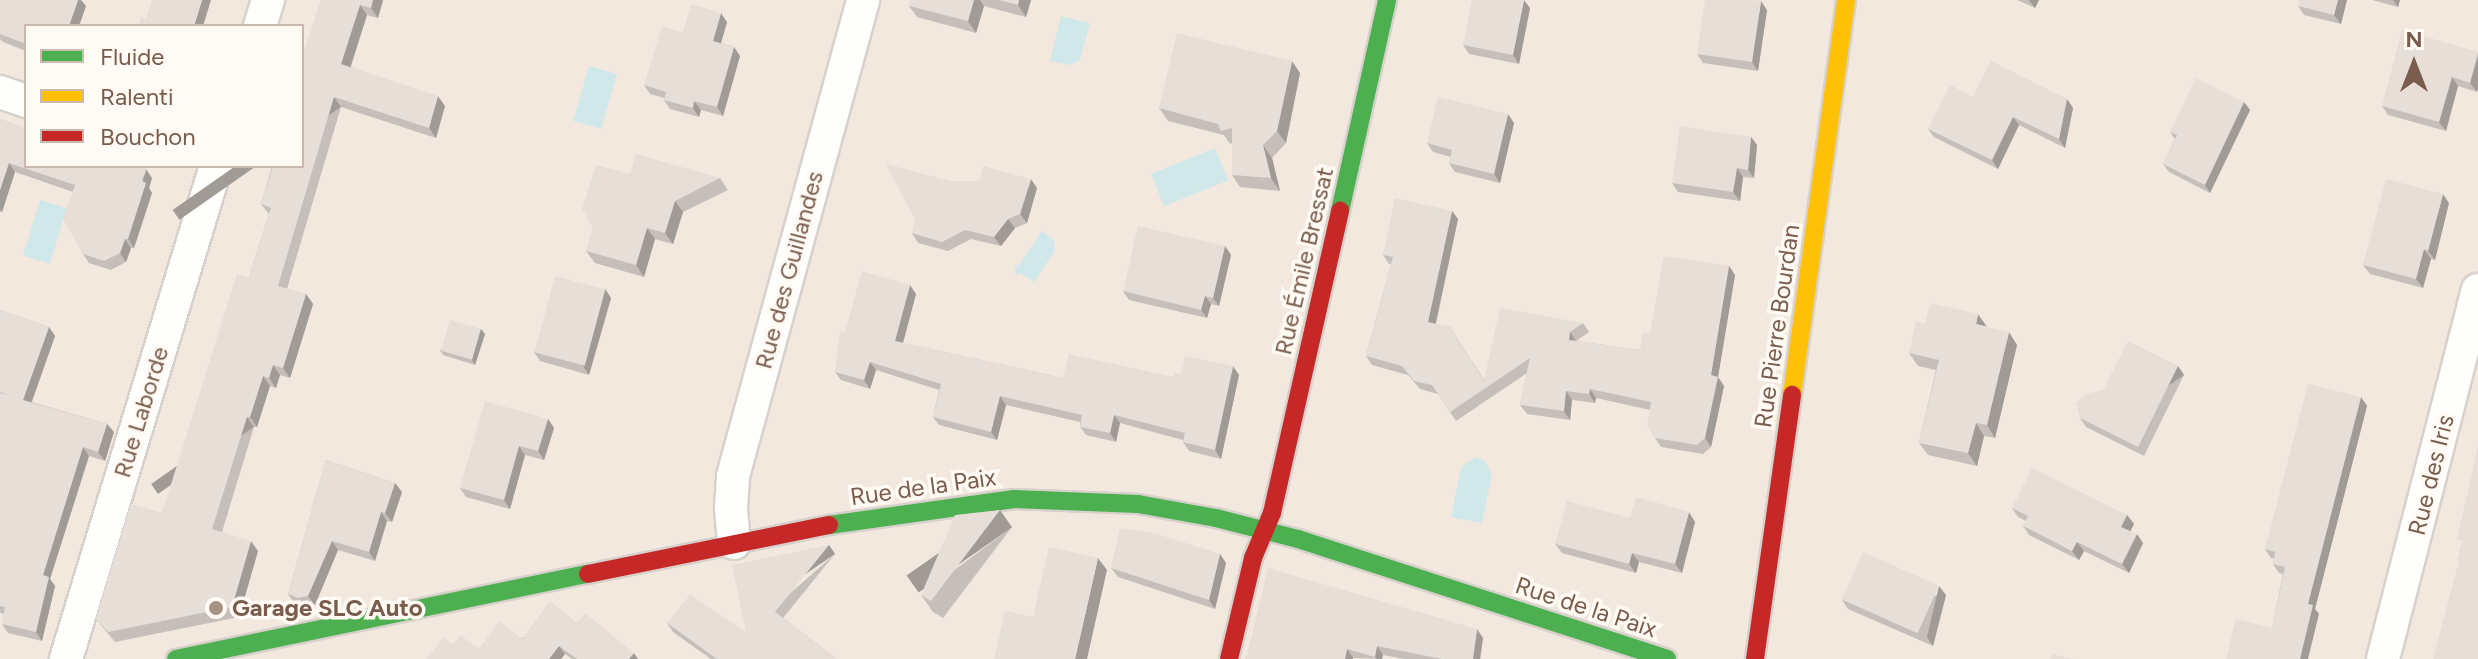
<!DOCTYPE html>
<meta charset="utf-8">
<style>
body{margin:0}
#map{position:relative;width:2478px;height:659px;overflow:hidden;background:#f9f5f0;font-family:Figtree,sans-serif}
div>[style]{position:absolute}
.residential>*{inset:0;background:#f2e8de}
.water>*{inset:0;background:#d0e8ea;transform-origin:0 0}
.roads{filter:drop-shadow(2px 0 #d7d1cb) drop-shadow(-2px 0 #d7d1cb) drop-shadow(0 2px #d7d1cb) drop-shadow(0 -2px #d7d1cb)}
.street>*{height:32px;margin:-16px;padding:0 16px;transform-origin:16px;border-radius:16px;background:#fefefd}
.fast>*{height:18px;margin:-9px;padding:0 9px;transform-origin:9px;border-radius:9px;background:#4caf50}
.slow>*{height:18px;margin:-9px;padding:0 9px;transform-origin:9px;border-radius:9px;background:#ffc107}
.jam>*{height:18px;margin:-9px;padding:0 9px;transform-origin:9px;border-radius:9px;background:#c62828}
.wall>*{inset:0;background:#c6bfb9}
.shaded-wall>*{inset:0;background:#a19b96;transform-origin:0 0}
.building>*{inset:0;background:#e6ded7;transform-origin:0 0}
.dots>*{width:22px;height:22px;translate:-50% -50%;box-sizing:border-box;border:4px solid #fffaf3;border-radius:50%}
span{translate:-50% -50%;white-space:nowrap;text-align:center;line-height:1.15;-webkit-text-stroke:7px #fffaf3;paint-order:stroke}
.street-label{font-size:24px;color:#7a5c4d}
.poi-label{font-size:24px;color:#7a5c4d;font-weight:700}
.left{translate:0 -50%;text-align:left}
.legend{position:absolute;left:24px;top:24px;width:280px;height:144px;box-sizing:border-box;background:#fffaf3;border:2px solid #cabbb1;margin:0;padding:10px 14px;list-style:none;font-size:24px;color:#7a5c4d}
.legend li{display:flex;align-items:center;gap:16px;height:40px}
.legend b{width:40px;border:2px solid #cabbb1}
.north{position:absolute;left:2374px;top:24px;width:80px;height:80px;-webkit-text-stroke:6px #fffaf3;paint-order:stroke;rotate:0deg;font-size:22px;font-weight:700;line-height:32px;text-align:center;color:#7a5c4d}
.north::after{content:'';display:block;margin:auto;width:28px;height:36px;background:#7a5c4d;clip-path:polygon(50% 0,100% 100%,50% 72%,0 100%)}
</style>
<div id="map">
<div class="residential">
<div style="clip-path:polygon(evenodd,0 0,2478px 0,2478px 659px,0 659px,0 0,26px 26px,302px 26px,302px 166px,26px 166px,26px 26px)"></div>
</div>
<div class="water">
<div style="clip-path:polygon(1061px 16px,1090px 23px,1080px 60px,1071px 65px,1050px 61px)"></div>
<div style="left:589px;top:66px;width:29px;height:57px;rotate:16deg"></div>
<div style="left:1215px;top:148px;width:35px;height:69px;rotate:68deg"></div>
<div style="left:40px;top:200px;width:28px;height:58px;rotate:17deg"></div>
<div style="clip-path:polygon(1042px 231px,1055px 241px,1054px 252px,1034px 282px,1021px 273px,1016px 275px,1014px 266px,1019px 265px)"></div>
<div style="clip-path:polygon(1476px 457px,1485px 461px,1492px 474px,1482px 523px,1451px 517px,1461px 467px)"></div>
</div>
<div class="roads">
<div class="street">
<div style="left:260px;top:26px;width:27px;rotate:-73deg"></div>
<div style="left:0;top:92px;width:28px;rotate:19deg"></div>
<div style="left:734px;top:543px;width:36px;rotate:-95deg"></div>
<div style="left:731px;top:507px;width:31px;rotate:-86deg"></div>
<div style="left:733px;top:476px;width:493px;rotate:-74.7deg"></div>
<div style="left:66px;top:659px;width:515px;rotate:-73.08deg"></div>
<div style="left:2383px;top:659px;width:381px;rotate:-75.6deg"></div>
</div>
<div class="fast">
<div style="left:1340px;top:211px;width:216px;rotate:-77.4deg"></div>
<div style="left:829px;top:525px;width:187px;rotate:-8deg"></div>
<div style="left:1014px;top:499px;width:124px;rotate:2.3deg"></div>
<div style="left:1138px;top:504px;width:79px;rotate:10.2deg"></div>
<div style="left:1216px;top:518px;width:85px;rotate:14.4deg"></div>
<div style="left:1298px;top:539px;width:388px;rotate:18deg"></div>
<div style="left:176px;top:659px;width:421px;rotate:-11.7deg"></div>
</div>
<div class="slow">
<div style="left:1792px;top:395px;width:399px;rotate:-82.2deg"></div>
</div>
<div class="jam">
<div style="left:588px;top:574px;width:246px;rotate:-11.5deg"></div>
<div style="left:1229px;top:659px;width:104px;rotate:-76.6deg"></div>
<div style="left:1253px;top:558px;width:49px;rotate:-67.1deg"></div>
<div style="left:1272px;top:513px;width:310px;rotate:-77.3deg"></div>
<div style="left:1755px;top:659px;width:267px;rotate:-82deg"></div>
</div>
</div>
<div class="wall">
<div style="clip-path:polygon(0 0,86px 6px,79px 26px,26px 26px,26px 51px,3px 42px,0 39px)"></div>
<div style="clip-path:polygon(321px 0,383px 0,378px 18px,367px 15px,351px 67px,445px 106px,436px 138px,341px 107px,287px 289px,306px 294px,313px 304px,290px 378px,280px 375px,276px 388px,270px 386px,257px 427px,254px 427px,222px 532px,258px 551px,239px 617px,115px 642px,96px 619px,162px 513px,249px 277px,269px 214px,261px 204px)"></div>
<div style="clip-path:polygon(911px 0,1031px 0,1026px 17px,984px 6px,976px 33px,917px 17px,909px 6px)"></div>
<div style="clip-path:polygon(2017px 0,2039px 0,2035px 8px)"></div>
<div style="clip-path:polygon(2347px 0,2341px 24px,2304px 15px,2298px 6px)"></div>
<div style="clip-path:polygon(2372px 0,2400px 0,2398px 7px)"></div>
<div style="clip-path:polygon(1530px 8px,1519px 64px,1469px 54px,1463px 45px)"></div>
<div style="clip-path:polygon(1767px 10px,1758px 71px,1703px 63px,1697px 54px)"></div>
<div style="clip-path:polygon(727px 22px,721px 43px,734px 47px,740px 56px,723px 116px,701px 110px,699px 117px,670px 109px,664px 100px,664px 98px,650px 94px,644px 85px,683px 33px)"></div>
<div style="clip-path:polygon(2478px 52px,2477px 92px,2458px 86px,2446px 131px,2388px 115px,2382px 106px)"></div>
<div style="clip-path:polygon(1300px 73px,1286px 143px,1272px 158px,1280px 191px,1240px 187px,1232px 175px,1232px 143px,1230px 144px,1224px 135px,1168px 121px,1159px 108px)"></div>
<div style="clip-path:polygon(1973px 97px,2067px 99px,2073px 108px,2065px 148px,2019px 125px,1998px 169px,1934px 137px,1928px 129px)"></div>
<div style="clip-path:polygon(2244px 102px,2250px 110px,2210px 193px,2169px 172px,2163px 164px,2175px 139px,2170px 132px)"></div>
<div style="clip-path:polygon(0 119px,152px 178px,149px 188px,152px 193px,134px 248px,131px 248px,126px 262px,111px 270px,89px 263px,83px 254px,73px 192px,15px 172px,2px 212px,0 212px)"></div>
<div style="clip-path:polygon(1514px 123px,1500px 183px,1455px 172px,1449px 163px,1451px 157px,1433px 152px,1427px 143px)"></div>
<div style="clip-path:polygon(1751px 137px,1757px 145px,1754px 178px,1743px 177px,1740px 201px,1678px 192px,1672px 183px)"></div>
<div style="clip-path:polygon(630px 174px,720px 178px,728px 190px,683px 212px,673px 244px,655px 239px,644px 277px,595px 263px,586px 251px)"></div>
<div style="clip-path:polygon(950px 181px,1037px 188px,1027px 223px,1015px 228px,1001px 246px,971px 239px,948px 251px,918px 243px,912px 233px)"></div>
<div style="clip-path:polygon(2449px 203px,2435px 260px,2431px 259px,2423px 288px,2370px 274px,2363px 265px)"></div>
<div style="clip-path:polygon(1452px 211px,1458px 219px,1436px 324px,1450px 327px,1484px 380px,1583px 323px,1589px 332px,1576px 341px,1640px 350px,1650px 333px,1729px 266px,1735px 275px,1718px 377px,1724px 386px,1711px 447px,1703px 454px,1661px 447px,1655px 438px,1650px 410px,1596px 398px,1595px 403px,1572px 400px,1570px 420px,1527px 414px,1520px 405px,1527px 373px,1456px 421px,1438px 394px,1420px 389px,1408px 375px,1372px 365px,1366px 356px,1391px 264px,1389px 264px,1383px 255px)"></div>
<div style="clip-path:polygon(1225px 246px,1231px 255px,1219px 306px,1211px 304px,1207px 318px,1129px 300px,1123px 291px)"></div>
<div style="clip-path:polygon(605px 289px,611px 298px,589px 375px,540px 361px,534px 352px)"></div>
<div style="clip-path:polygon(916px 294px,903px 343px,1063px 378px,1173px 377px,1181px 374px,1239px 375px,1221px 459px,1189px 451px,1183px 442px,1183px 440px,1120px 423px,1116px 442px,1086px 435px,1080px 427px,1080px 422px,1006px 405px,997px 440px,939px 425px,933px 417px,939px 390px,876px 370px,870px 389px,841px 380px,835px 372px,845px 332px)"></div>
<div style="clip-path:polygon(0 310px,49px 327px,55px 336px,32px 402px,107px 424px,114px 432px,105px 461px,89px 456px,50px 579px,55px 586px,42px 641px,8px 633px,2px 624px,4px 614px,0 613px)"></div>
<div style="clip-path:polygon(1925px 324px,1987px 327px,2017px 345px,1995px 438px,1984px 436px,1977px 466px,1928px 455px,1919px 443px,1936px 370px,1918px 366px,1909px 353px)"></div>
<div style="clip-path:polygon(481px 329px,485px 334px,475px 365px,443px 355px,440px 350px)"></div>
<div style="clip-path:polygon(2184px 375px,2144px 456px,2086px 427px,2080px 418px)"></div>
<div style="clip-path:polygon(2361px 397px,2367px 406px,2315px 609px,2319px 614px,2272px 628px,2283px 574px,2279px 573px,2273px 564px,2274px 559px,2271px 558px,2265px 549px)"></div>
<div style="clip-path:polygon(548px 419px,554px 428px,544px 460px,525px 455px,510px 509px,466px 497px,460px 488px)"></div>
<div style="clip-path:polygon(326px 460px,395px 483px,402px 492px,392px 522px,387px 521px,375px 561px,338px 550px,315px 605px,305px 607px,294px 603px,288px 594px)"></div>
<div style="clip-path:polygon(2012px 508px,2127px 515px,2134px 524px,2130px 531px,2143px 543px,2129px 573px,2084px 551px,2079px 560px,2029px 535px,2023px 526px,2026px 521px,2018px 517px)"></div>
<div style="clip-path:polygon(1630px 518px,1695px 522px,1682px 573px,1639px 562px,1636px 573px,1562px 553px,1555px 544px)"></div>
<div style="clip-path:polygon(1012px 527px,943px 618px,933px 612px,921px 595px)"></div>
<div style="clip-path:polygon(835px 554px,783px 618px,837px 659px,711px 659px,673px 632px,667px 623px,746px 632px)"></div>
<div style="clip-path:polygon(1220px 554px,1226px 563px,1215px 609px,1118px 577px,1111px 568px)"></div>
<div style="clip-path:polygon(1946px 595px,1933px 646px,1848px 609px,1842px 600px)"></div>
<div style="clip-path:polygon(577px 623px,638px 659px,572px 659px,565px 654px,561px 659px,427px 659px,453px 645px,479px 649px)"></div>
<div style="clip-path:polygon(1483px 638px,1480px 659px,1404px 659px,1383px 655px,1382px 659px,1353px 658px,1353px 659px,1245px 659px,1247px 656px)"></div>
</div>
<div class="shaded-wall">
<div style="clip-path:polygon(78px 0,81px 0,86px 6px,79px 26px,69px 26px)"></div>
<div style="clip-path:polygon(202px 0,211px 0,203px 26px,194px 26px)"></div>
<div style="clip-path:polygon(373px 0,383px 0,378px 18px,371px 8px)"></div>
<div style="clip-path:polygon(974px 0,980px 0,984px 6px,976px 33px,968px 21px)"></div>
<div style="clip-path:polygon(1019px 0,1031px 0,1026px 17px,1018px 5px)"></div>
<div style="clip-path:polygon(1524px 0,1530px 8px,1519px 64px,1513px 55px)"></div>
<div style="clip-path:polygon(2029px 0,2039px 0,2035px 8px)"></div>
<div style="clip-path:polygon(2338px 0,2347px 0,2341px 24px,2334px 15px)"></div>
<div style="clip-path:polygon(2393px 0,2400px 0,2398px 7px)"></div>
<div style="clip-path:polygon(1761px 1px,1767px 10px,1758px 71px,1752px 62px)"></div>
<div style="clip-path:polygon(360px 5px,367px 15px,348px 74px,341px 64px)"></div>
<div style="clip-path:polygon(721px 13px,727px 22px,719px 50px,713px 41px)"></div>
<div style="clip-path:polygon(734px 47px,740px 56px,723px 116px,717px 107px)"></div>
<div style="clip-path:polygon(2478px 56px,2478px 88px,2477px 92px,2470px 83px)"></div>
<div style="clip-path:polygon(1292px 61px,1300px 73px,1286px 143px,1277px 131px)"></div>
<div style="clip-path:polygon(2452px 77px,2458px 86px,2446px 131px,2439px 122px)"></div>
<div style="clip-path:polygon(438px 96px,445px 106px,436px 138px,429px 128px)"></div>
<div style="left:334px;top:97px;width:12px;height:197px;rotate:55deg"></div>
<div style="clip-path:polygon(2067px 99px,2073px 108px,2065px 148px,2059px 139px)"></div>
<div style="clip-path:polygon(694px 101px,701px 110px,699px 117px,693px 108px)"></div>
<div style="clip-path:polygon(2244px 102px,2250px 110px,2210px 193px,2205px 185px)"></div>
<div style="clip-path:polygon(1508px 114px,1514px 123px,1500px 183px,1494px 174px)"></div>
<div style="clip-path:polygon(2013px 117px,2019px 125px,1998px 169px,1992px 160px)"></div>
<div style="clip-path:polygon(1751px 137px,1757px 145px,1754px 178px,1748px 170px)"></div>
<div style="clip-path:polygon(1263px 145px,1272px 158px,1280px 191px,1271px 178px)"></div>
<div style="clip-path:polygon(9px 163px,15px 172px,2px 212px,0 209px,0 190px)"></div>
<div style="clip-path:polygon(1737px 168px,1743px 177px,1740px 201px,1733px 192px)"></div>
<div style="clip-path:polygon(146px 169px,152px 178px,149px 188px,152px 193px,134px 248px,128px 239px)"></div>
<div style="clip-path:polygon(1031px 179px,1037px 188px,1027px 223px,1020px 214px)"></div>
<div style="clip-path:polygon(2443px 194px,2449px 203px,2435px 260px,2428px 251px)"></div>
<div style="clip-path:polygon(675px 201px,683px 212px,673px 244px,665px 233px)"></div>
<div style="clip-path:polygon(1452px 211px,1458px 219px,1434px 331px,1428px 322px)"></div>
<div style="clip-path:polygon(1008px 219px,1015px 228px,1001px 246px,994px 237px)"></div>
<div style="clip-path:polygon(647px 228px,655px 239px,644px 277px,636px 265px)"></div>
<div style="clip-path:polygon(125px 239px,131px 248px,126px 262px,120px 253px)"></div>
<div style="clip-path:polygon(1225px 246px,1231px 255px,1219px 306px,1213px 298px)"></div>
<div style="clip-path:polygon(2424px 249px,2431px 259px,2423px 288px,2416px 279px)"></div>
<div style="clip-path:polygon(1729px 266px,1735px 275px,1718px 377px,1724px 386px,1711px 447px,1705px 438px,1711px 375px)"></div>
<div style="clip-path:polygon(910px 285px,916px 294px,901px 350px,895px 341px)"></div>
<div style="clip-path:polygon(605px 289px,611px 298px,589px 375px,583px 366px)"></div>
<div style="clip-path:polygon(306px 294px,313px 304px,290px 378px,283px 368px)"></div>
<div style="clip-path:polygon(1205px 296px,1211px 304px,1207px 318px,1201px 310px)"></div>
<div style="clip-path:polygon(1978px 314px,1987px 327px,1976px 324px)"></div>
<div style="clip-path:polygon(49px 327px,55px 336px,29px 409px,23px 400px)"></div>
<div style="clip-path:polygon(481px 329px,485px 334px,475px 365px,472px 360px)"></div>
<div style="clip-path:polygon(1570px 332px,1576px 341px,1569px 340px)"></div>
<div style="clip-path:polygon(2009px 332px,2017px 345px,1995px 438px,1987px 425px)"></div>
<div style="clip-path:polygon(870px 362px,876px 370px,870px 389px,864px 380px)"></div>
<div style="clip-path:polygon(273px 365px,280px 375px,276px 388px,269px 378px)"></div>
<div style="clip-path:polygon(1233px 366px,1239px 375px,1221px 459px,1215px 450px)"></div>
<div style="left:2178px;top:366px;width:11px;height:90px;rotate:56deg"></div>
<div style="clip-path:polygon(263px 376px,270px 386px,257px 427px,250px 417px)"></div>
<div style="clip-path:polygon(1590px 389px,1596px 398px,1595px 403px,1589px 394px)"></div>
<div style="clip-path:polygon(1566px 391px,1572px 400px,1570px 420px,1564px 411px)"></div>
<div style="clip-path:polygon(1000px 396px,1006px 405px,997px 440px,991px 432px)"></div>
<div style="clip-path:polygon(2361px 397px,2367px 406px,2315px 609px,2319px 614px,2308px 659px,2300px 659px,2308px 604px)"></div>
<div style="clip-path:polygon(1114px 415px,1120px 423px,1116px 442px,1110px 433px)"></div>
<div style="left:247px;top:417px;width:12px;height:117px;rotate:55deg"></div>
<div style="clip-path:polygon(548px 419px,554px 428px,544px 460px,538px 451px)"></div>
<div style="clip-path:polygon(1976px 423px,1984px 436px,1977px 466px,1968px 453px)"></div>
<div style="clip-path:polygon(107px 424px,114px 432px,105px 461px,98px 452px)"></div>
<div style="clip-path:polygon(519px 446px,525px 455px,510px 509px,504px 500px)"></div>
<div style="clip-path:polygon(83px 447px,89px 456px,50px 579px,55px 586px,42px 641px,36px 632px,43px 575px)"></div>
<div style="clip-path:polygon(395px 483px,402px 492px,392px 522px,385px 513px)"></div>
<div style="left:1000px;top:510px;width:21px;height:114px;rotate:55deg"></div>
<div style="clip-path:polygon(381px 512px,387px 521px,375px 561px,369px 552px)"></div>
<div style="clip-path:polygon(1689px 512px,1695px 522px,1682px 573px,1675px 564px)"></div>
<div style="clip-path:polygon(2127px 515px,2134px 524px,2128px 536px,2121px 527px)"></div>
<div style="clip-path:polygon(2137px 534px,2143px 543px,2129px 573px,2122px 564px)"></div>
<div style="clip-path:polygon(251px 541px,258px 551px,239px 617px,232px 607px)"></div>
<div style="clip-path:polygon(332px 541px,338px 550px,315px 605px,308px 596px)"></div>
<div style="clip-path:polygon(2077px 542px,2084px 551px,2079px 560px,2072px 551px)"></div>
<div style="left:829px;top:545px;width:11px;height:86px;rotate:56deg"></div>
<div style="clip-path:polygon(1632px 553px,1639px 562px,1636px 573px,1629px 564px)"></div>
<div style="clip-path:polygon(1220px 554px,1226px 563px,1215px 609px,1209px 600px)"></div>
<div style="clip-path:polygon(1098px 558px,1107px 570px,1087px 659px,1075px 659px)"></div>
<div style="clip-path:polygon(1939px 586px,1946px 595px,1933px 646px,1927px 637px)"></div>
<div style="clip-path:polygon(1477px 629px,1483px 638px,1480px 659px,1473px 659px)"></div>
<div style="clip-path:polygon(559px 646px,565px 654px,561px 659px,549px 659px)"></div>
<div style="clip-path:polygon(1377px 646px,1383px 655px,1382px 659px,1377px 659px,1375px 657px)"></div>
<div style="clip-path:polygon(1347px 649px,1353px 658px,1353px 659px,1345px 659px)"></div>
<div style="clip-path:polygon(634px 653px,638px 659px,629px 659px)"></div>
</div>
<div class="building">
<div style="clip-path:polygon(0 0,78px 0,69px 26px,26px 26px,26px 44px,0 34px)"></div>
<div style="clip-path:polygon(152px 0,202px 0,194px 26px,138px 26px,141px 17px,146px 19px)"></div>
<div style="clip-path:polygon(321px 0,373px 0,371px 8px,360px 5px,341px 64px,438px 96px,429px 128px,334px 97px,278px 286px,306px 294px,283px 368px,273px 365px,269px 378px,263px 376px,250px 417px,247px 417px,212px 529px,251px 541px,232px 607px,108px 632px,96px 619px,131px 504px,162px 513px,237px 274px,249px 277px,271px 208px,261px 204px,273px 166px,302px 166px,302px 57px)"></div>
<div style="clip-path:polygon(911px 0,974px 0,968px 21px,909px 6px)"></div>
<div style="clip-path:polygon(999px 0,1019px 0,1018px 5px)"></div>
<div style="clip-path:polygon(1472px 0,1524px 0,1513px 55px,1463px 45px)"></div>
<div style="clip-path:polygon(1705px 0,1752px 0,1761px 1px,1752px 62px,1697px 54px)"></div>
<div style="clip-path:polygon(2299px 0,2338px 0,2334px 15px,2298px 6px)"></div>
<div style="clip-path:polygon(691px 4px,721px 13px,713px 41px,734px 47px,717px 107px,694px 101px,693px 108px,664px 100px,666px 92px,644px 85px,662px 26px,683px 33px)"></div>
<div style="clip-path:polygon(2402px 30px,2478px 52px,2470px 83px,2452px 77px,2439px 122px,2382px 106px)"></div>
<div style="clip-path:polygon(1177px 33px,1292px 61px,1277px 131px,1263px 145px,1271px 178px,1232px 175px,1232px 128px,1221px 131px,1218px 124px,1159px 108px)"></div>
<div style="clip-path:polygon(1991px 61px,2067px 99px,2059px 139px,2013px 117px,1992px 160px,1928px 129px,1950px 85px,1973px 97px)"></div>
<div style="clip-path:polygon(2196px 78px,2244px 102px,2205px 185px,2163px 164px,2177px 135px,2170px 132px)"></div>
<div style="clip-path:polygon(1438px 97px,1508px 114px,1494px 174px,1449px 163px,1452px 150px,1427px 143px)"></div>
<div style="clip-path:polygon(0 119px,26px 128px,26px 166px,138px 166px,146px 169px,142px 181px,146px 183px,128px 239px,125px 239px,120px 253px,104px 261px,83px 254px,63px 219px,75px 185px,9px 163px,0 190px)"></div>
<div style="clip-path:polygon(1680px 126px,1751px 137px,1748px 170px,1737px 168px,1733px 192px,1672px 183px)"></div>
<div style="clip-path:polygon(636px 154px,720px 178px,675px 201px,665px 233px,647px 228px,636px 265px,586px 251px,593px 227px,582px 209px,596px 165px,630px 174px)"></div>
<div style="clip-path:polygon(886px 164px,950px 181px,979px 181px,983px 166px,1031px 179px,1020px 214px,1008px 219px,994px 237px,965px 230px,942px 242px,912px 233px,915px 219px)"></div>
<div style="clip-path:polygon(2386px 179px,2443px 194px,2428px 251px,2424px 249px,2416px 279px,2363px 265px)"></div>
<div style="clip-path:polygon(1395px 198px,1452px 211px,1428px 322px,1450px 327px,1484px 381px,1500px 308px,1583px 323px,1570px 332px,1569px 340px,1640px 350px,1643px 333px,1650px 333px,1664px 256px,1729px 266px,1711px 375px,1718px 377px,1705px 438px,1697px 445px,1655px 438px,1647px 425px,1651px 402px,1590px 389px,1589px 394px,1566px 391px,1564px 411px,1520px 405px,1530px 358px,1450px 412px,1432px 385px,1414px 381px,1402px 366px,1366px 356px,1393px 257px,1383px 255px)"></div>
<div style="clip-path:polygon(1138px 226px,1225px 246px,1213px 298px,1205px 296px,1201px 310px,1123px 291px)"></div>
<div style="clip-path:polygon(862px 271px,910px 285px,895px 341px,1063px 378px,1069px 354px,1173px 377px,1174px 373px,1181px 374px,1185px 356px,1233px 366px,1215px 450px,1183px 442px,1185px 433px,1114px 415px,1110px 433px,1080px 427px,1082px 415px,1000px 396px,991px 432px,933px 417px,941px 384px,870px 362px,864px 380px,835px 372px,840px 331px,845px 332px)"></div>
<div style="left:555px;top:276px;width:52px;height:79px;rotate:15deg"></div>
<div style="clip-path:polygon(1930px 303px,1978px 314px,1976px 324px,2009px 332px,1987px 425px,1976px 423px,1968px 453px,1919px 443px,1939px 360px,1909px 353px,1916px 321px,1925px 324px)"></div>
<div style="clip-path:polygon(0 310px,49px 327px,23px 400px,107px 424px,98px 452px,83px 447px,43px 575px,49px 577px,36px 632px,2px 624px,5px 607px,0 606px,0 393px,11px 396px,0 392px)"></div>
<div style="left:450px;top:320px;width:32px;height:32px;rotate:16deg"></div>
<div style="clip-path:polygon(2128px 341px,2178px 366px,2138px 447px,2080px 418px,2076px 403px,2086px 394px,2103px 390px)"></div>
<div style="clip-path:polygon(2308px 384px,2361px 397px,2308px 604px,2313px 605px,2300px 659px,2226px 659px,2236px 619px,2272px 628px,2285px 567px,2273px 564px,2275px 552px,2265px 549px)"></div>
<div style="clip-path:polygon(485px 401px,548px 419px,538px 451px,519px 446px,504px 500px,460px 488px)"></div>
<div style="clip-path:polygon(2478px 446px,2478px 659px,2433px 659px,2459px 561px,2457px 560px,2462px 541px,2457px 540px)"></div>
<div style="clip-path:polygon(326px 460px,395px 483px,385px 513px,381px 512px,369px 552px,332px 541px,308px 596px,298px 598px,288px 594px)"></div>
<div style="clip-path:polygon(2032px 468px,2127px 515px,2121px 527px,2137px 534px,2122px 564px,2077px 542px,2072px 551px,2023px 526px,2028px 516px,2012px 508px)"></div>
<div style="clip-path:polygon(1636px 497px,1689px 512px,1675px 564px,1632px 553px,1629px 564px,1555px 544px,1567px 501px,1630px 518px)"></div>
<div style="clip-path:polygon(1000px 510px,931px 601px,921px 595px,955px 515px)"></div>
<div style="clip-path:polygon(1120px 528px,1157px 534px,1220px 554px,1209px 600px,1111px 568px)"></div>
<div style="clip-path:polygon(829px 545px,775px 612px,837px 659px,717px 659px,667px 623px,690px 595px,746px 632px,732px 565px)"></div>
<div style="clip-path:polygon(1049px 547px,1098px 558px,1075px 659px,994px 659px,1005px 611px,1033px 617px)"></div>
<div style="left:1863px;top:552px;width:83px;height:52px;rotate:24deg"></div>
<div style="clip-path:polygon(1268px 568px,1477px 629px,1473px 659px,1442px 659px,1377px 646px,1375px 657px,1347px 649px,1345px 659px,1245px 659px,1247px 656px)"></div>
<div style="clip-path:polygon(550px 601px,577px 623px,585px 613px,634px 653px,629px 659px,577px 659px,559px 646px,549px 659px,427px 659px,444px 637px,453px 645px,460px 635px,479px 649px,500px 621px,522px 639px)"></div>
<div style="clip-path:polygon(2052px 654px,2073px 659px,2051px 659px)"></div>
</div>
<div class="dots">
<div style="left:216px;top:608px;background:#a69286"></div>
</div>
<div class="street-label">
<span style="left:1304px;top:261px;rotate:-77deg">Rue Émile Bressat</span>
<span style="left:789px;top:270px;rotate:-75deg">Rue des Guillandes</span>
<span style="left:1777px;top:326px;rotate:-82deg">Rue Pierre Bourdan</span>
<span style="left:141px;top:412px;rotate:-73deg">Rue Laborde</span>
<span style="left:2431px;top:475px;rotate:-76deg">Rue des Iris</span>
<span style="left:923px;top:487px;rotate:-8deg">Rue de la Paix</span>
<span style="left:1586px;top:607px;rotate:18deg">Rue de la Paix</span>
</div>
<div class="poi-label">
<span class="left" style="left:232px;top:608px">Garage SLC Auto</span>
</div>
<ul class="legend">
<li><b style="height:10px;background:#4caf50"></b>Fluide</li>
<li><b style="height:10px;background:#ffc107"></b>Ralenti</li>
<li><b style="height:10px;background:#c62828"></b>Bouchon</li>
</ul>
<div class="north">N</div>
</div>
